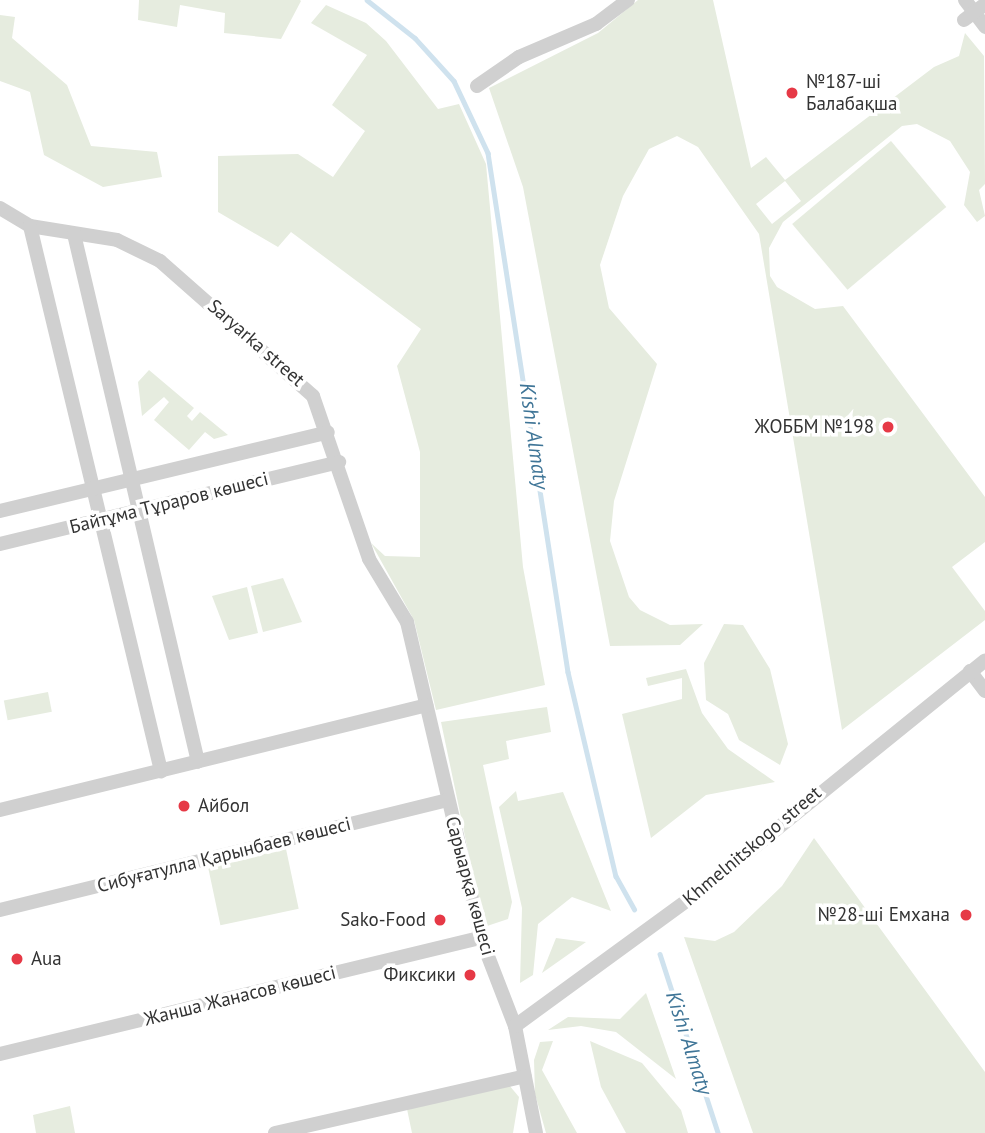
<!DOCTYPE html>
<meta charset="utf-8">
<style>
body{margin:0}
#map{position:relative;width:985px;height:1133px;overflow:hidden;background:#fff;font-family:"PT Sans",sans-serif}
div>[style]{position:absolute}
.green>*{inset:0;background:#e6ecdf;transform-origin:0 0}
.stream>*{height:4.5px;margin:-2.25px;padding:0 2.25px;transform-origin:2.25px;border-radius:2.25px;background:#cfe2ee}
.minor>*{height:14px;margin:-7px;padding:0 7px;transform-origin:7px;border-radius:7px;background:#d0d0d0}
.dots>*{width:19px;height:19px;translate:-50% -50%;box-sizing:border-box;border:4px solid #fff;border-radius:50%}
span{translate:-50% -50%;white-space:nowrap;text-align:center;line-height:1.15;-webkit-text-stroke:7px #fff;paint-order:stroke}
.poi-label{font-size:19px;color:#333}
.left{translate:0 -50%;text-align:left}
.right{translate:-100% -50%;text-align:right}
.street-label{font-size:19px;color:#333}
.water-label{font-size:21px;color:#3f7597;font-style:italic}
</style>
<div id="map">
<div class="green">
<div style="clip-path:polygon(139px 0,300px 0,301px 1px,281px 39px,224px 33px,225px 13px,180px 5px,177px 27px,138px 20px)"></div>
<div style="clip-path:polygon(evenodd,638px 0,713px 0,751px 168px,766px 157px,785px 180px,934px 67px,959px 56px,965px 33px,984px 56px,985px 184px,979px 190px,985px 216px,977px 222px,964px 205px,970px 172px,950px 141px,917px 124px,902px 126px,783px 222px,769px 248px,770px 276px,777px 287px,815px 309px,843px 306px,985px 497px,985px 542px,952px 567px,985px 611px,985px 620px,842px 730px,759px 234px,698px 147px,677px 136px,649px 149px,623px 196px,600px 265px,609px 308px,657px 364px,614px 501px,610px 541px,629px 597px,640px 610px,670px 625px,703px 624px,680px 645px,610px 646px,523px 187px,489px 88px,598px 33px,638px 0,785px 181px,801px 201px,772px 224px,756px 204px,785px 181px)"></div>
<div style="clip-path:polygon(326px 5px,366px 23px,386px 41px,438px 109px,459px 104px,486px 164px,523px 567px,545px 685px,436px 710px,414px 620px,371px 543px,385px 556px,420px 557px,420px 452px,397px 366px,421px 329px,291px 232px,278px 247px,218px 212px,218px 156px,298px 154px,333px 177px,365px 131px,332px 105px,367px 55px,311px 23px)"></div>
<div style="clip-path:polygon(0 15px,15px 17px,12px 38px,67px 85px,91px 146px,157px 152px,162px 177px,103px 187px,44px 155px,30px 92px,0 81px)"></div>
<div style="left:891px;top:141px;width:86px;height:129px;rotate:50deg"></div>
<div style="clip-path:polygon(149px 370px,194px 408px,187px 416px,192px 421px,200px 412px,228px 435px,214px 439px,205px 432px,189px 450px,154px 420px,169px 402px,164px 397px,142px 416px,138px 382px)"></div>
<div style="clip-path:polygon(283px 578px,302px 622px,263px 632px,251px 586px)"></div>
<div style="clip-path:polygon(247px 587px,258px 633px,229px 640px,212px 596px)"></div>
<div style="clip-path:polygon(724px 624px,743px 625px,770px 669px,788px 744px,780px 765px,739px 740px,728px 714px,706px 700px,704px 663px)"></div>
<div style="clip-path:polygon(686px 669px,702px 713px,728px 749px,775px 782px,706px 795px,651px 838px,622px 714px,682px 699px,682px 678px,648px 686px,646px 678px)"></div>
<div style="left:48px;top:692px;width:20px;height:45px;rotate:79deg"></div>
<div style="clip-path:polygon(547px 707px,551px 732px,506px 741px,509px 759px,483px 765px,512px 902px,508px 919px,484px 927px,441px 722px)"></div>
<div style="clip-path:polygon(516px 791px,518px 801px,563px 792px,611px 911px,572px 897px,538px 924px,533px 975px,520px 983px,522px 908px,499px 807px)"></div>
<div style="clip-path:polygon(814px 838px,985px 1072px,985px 1133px,753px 1133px,684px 937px,715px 941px,734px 932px,782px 886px)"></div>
<div style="left:286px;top:849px;width:61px;height:80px;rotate:78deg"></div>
<div style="clip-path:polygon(556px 938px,586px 942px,542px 973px)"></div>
<div style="clip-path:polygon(646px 993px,676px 1079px,616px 1032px,581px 1026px,548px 1030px,568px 1017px,620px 1019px)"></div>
<div style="clip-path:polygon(553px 1041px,542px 1070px,577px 1133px,546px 1133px,535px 1094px,534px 1060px,540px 1042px)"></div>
<div style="clip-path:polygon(590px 1041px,642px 1063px,681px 1110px,688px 1133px,626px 1133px,601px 1087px)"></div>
<div style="clip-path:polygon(509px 1085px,519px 1097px,513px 1133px,412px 1133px,407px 1109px)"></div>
<div style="clip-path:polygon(70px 1106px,75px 1133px,36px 1133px,33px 1115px)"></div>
</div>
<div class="stream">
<div style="left:367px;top:0;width:61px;rotate:38.4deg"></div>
<div style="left:415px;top:38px;width:58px;rotate:47.8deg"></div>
<div style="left:454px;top:81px;width:80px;rotate:64.7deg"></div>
<div style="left:488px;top:153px;width:525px;rotate:81.24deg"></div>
<div style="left:568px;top:672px;width:210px;rotate:76.8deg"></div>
<div style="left:616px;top:876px;width:38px;rotate:61deg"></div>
<div style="left:660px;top:954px;width:188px;rotate:72deg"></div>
</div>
<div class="minor">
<div style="left:965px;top:0;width:34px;rotate:53deg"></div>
<div style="left:964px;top:20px;width:26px;rotate:-37deg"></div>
<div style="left:477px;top:86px;width:51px;rotate:-34.6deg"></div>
<div style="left:519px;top:57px;width:84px;rotate:-23.2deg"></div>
<div style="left:596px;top:24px;width:40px;rotate:-37deg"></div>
<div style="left:0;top:208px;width:35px;rotate:31deg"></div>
<div style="left:30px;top:226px;width:88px;rotate:9.1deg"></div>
<div style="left:117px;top:240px;width:48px;rotate:26deg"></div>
<div style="left:160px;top:261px;width:204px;rotate:41.4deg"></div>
<div style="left:313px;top:396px;width:172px;rotate:71deg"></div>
<div style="left:369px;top:559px;width:74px;rotate:58.9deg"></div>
<div style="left:407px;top:622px;width:325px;rotate:76.8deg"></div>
<div style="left:481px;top:938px;width:94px;rotate:68.9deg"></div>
<div style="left:515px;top:1026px;width:109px;rotate:78.9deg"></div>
<div style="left:30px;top:226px;width:561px;rotate:76.48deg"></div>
<div style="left:74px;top:234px;width:542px;rotate:76.78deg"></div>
<div style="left:0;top:511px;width:337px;rotate:-13.5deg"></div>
<div style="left:0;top:544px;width:349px;rotate:-13.6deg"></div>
<div style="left:970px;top:671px;width:25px;rotate:53deg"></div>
<div style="left:0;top:810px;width:439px;rotate:-13.8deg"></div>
<div style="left:0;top:910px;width:460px;rotate:-13.8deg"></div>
<div style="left:515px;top:1026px;width:228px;rotate:-36.1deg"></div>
<div style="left:699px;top:892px;width:368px;rotate:-39deg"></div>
<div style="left:0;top:1054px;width:495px;rotate:-13.6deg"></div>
<div style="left:275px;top:1133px;width:256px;rotate:-12.8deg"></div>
</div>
<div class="dots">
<div style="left:792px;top:93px;background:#e63946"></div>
<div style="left:888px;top:427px;background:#e63946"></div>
<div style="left:184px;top:806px;background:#e63946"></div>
<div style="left:966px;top:915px;background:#e63946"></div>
<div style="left:440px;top:920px;background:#e63946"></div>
<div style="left:17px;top:959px;background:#e63946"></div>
<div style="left:470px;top:975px;background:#e63946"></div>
</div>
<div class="poi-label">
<span class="left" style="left:806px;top:93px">№187-ші<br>Балабақша</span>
<span class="right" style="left:874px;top:427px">ЖОББМ №198</span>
<span class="left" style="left:198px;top:806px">Айбол</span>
<span class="right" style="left:950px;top:915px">№28-ші Емхана</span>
<span class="right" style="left:426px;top:920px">Sako-Food</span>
<span class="left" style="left:31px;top:959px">Aua</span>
<span class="right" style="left:456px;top:975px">Фиксики</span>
</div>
<div class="street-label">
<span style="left:256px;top:343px;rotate:41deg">Saryarka street</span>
<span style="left:169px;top:503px;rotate:-14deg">Байтұма Тұраров көшесі</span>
<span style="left:752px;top:846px;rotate:-40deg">Khmelnitskogo street</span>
<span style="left:224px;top:855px;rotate:-14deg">Сибуғатулла Қарынбаев көшесі</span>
<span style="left:470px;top:886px;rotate:75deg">Сарыарқа көшесі</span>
<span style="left:240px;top:996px;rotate:-14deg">Жанша Жанасов көшесі</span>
</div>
<div class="water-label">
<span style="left:534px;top:436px;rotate:82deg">Kіshі Almaty</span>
<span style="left:689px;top:1043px;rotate:72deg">Kіshі Almaty</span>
</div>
</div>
